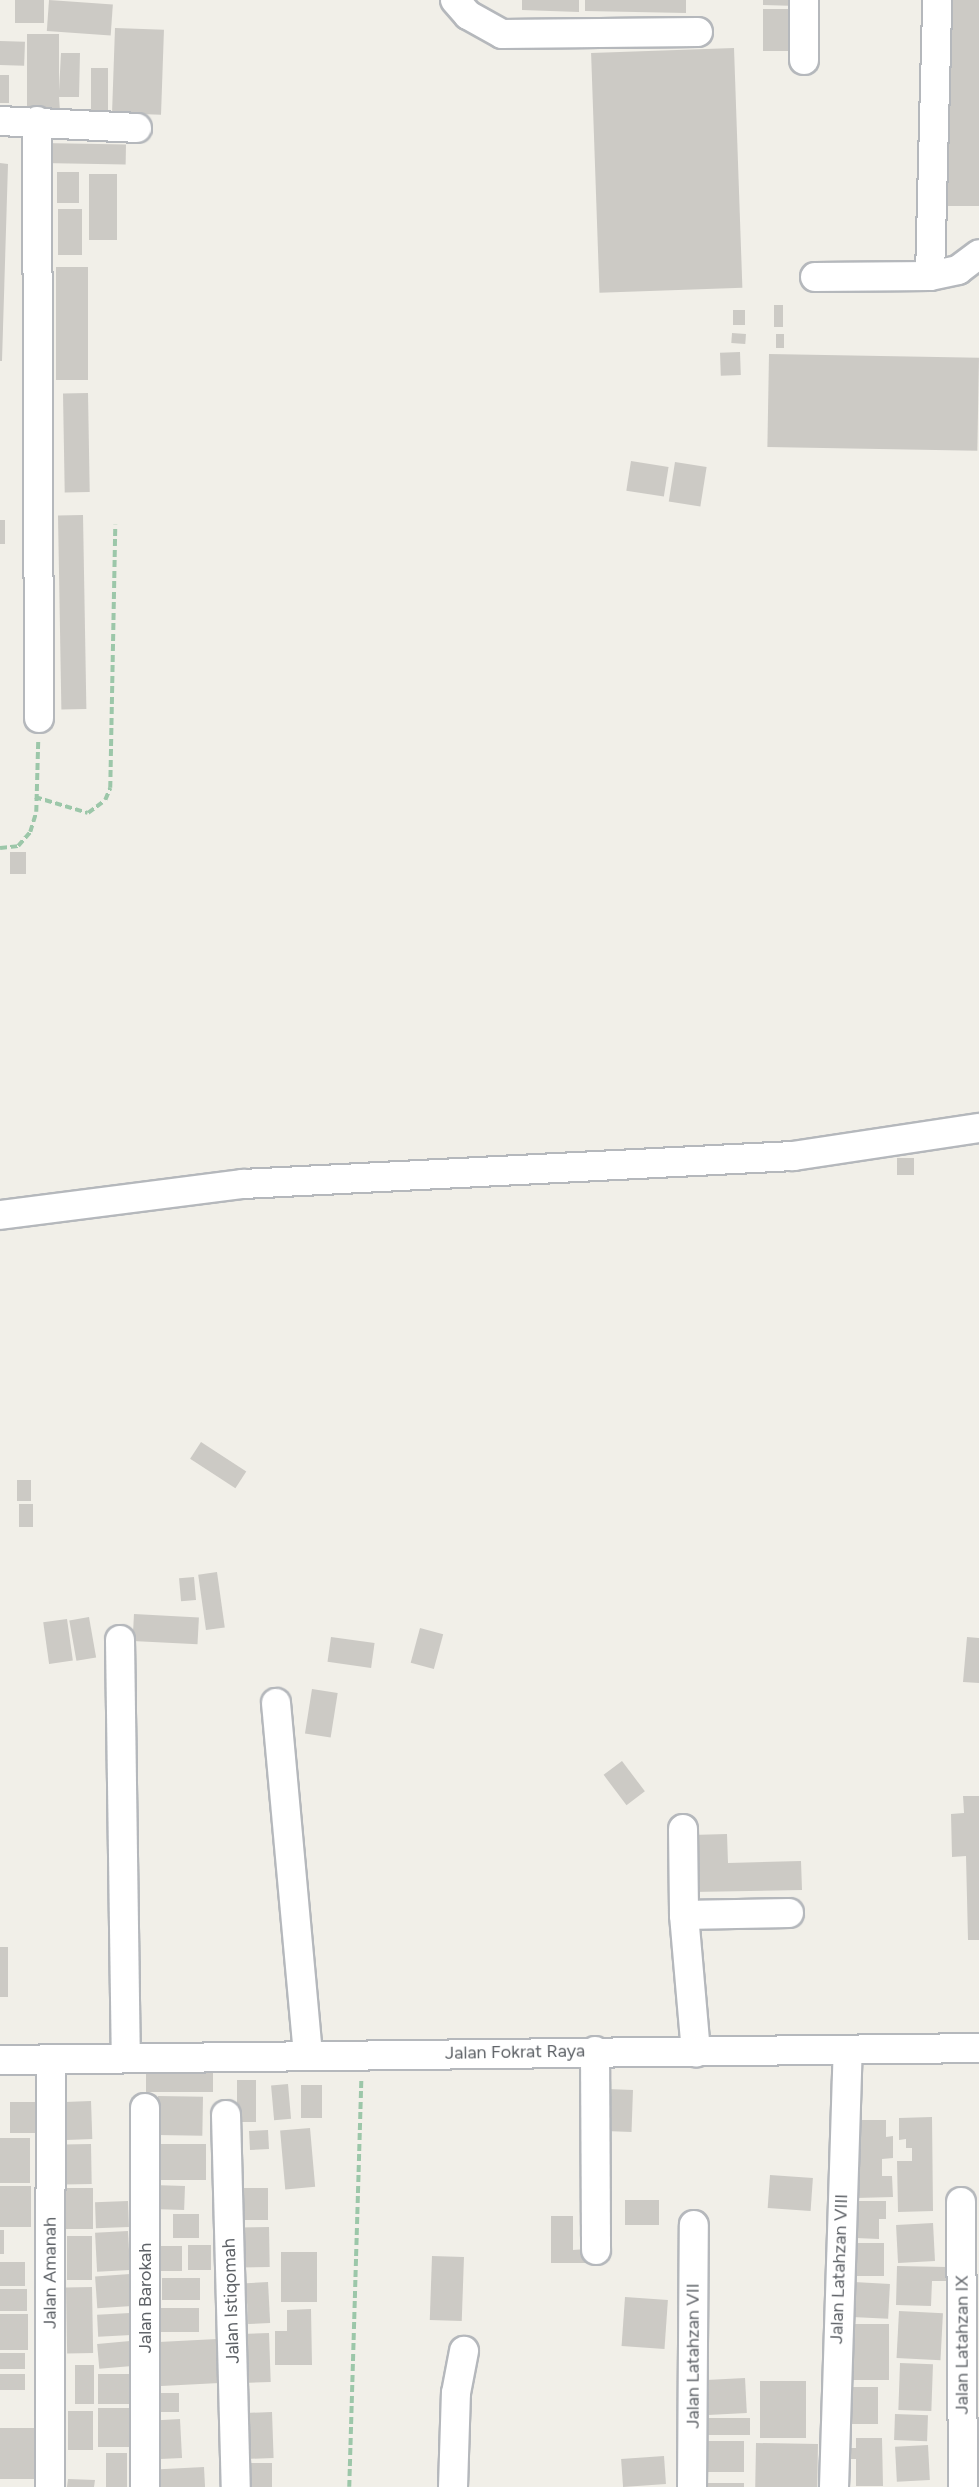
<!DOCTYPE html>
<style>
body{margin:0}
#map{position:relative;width:979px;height:2487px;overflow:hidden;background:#f1efe8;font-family:Figtree,sans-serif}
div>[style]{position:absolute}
.building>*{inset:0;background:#cccac5;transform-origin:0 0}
.path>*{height:3.5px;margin-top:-1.75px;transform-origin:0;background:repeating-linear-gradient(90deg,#9cc7a9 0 7px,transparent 0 10.5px)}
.roads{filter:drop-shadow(2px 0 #b5b8bc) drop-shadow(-2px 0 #b5b8bc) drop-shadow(0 2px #b5b8bc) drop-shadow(0 -2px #b5b8bc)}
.minor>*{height:28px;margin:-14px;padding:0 14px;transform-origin:14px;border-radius:14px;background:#fff}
span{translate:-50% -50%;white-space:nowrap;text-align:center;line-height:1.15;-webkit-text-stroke:5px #fff;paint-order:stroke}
.street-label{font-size:18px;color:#5f6368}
</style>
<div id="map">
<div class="building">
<div style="left:15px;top:0;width:29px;height:23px"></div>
<div style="left:49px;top:0;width:64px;height:31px;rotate:4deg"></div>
<div style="clip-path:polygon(522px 0,579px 0,579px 12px,522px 10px)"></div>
<div style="clip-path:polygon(585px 0,686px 0,686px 13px,585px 11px)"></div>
<div style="clip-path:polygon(763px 0,799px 0,798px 6px,763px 5px)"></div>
<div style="left:941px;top:0;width:38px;height:206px"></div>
<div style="left:800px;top:9px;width:42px;height:37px;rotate:90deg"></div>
<div style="left:115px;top:28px;width:49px;height:85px;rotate:2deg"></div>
<div style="clip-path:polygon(27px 34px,59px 34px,59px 91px,61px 53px,80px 53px,79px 97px,59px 97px,60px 111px,27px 111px)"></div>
<div style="left:0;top:41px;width:25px;height:24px;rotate:2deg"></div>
<div style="left:734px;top:48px;width:240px;height:143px;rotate:88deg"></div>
<div style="left:91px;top:68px;width:17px;height:50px"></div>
<div style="left:0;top:75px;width:9px;height:28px"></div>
<div style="left:42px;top:143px;width:84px;height:20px;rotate:1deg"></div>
<div style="clip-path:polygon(0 163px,8px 164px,2px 361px,0 361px)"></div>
<div style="left:57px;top:172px;width:22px;height:31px"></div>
<div style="left:89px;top:174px;width:28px;height:66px"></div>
<div style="left:82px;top:209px;width:46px;height:24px;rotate:90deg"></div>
<div style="left:56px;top:267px;width:32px;height:113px"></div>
<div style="left:774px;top:305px;width:9px;height:22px"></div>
<div style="left:733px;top:310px;width:12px;height:15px"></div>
<div style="left:732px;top:333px;width:14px;height:10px;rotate:4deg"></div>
<div style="left:776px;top:334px;width:8px;height:14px"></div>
<div style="left:740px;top:352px;width:23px;height:20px;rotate:88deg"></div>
<div style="left:769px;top:354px;width:210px;height:93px;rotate:1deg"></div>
<div style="left:88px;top:393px;width:99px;height:25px;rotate:89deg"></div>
<div style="left:631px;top:461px;width:38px;height:30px;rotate:9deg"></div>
<div style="left:675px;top:462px;width:32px;height:40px;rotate:9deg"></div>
<div style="left:83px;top:515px;width:194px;height:25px;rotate:89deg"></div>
<div style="left:5px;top:520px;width:24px;height:5px;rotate:90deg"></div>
<div style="left:10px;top:852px;width:16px;height:22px"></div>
<div style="left:897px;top:1158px;width:17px;height:17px"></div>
<div style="left:201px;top:1442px;width:54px;height:20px;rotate:33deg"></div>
<div style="left:17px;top:1480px;width:14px;height:21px"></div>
<div style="left:19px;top:1504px;width:14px;height:23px"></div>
<div style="left:217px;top:1572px;width:56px;height:19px;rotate:82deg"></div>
<div style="left:194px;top:1577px;width:23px;height:15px;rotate:85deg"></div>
<div style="left:134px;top:1614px;width:65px;height:27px;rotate:3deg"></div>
<div style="left:89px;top:1617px;width:41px;height:20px;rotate:80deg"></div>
<div style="left:67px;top:1619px;width:42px;height:24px;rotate:82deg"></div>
<div style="left:420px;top:1628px;width:24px;height:36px;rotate:15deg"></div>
<div style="left:331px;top:1637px;width:44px;height:25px;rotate:8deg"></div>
<div style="clip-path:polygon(967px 1637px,979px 1638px,979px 1683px,963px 1682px)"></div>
<div style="left:312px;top:1689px;width:26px;height:45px;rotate:9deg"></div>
<div style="left:622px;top:1761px;width:38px;height:23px;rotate:53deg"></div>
<div style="clip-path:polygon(963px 1796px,979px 1796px,979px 1940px,968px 1940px,966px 1856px,952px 1857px,951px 1814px,964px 1813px)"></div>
<div style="clip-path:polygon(727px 1834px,728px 1863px,801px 1861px,802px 1890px,692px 1892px,691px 1835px)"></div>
<div style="left:0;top:1947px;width:8px;height:50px"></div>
<div style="left:146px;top:2072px;width:67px;height:20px"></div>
<div style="left:237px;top:2080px;width:19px;height:42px"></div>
<div style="left:288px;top:2084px;width:35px;height:17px;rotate:85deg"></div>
<div style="left:301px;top:2085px;width:21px;height:33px"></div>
<div style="left:607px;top:2089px;width:26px;height:42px;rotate:2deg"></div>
<div style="left:158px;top:2096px;width:45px;height:39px;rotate:1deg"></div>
<div style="left:91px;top:2101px;width:38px;height:26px;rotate:88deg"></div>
<div style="left:10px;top:2102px;width:25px;height:31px"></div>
<div style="clip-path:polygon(932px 2117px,933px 2211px,898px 2212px,897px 2161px,912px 2161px,912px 2148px,906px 2148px,906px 2139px,899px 2140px,899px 2118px)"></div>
<div style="clip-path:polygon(856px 2120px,886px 2120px,886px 2137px,893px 2136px,893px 2158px,882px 2159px,882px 2176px,892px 2176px,893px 2197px,856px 2198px)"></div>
<div style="left:310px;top:2128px;width:59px;height:30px;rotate:85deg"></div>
<div style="left:268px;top:2130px;width:19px;height:19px;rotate:87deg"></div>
<div style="left:0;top:2138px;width:30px;height:45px"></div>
<div style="left:91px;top:2144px;width:40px;height:28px;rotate:89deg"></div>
<div style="left:157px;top:2144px;width:49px;height:36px"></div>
<div style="left:770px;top:2175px;width:43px;height:33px;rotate:4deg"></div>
<div style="left:153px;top:2185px;width:32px;height:24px;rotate:2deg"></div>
<div style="left:0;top:2186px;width:31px;height:41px"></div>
<div style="left:66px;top:2188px;width:27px;height:41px"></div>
<div style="left:238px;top:2188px;width:30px;height:32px"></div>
<div style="left:625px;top:2200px;width:34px;height:25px"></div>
<div style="left:128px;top:2201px;width:26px;height:33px;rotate:88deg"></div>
<div style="clip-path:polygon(856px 2201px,886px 2201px,886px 2219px,879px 2219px,879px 2239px,856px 2238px)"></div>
<div style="left:199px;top:2214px;width:24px;height:26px;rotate:90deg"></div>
<div style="clip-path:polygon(551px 2216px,573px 2216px,573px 2250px,586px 2249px,586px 2263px,551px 2263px)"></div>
<div style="left:933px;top:2223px;width:38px;height:37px;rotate:87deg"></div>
<div style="left:269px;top:2227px;width:40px;height:31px;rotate:89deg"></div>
<div style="left:0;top:2230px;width:4px;height:24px"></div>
<div style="left:128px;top:2231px;width:39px;height:33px;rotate:87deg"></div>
<div style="left:67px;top:2236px;width:25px;height:44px"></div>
<div style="left:856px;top:2243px;width:28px;height:33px"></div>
<div style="left:211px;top:2245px;width:25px;height:23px;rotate:90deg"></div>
<div style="left:159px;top:2246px;width:23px;height:25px"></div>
<div style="left:281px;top:2252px;width:36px;height:50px"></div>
<div style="left:432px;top:2256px;width:32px;height:64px;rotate:2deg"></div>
<div style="left:0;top:2262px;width:25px;height:24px"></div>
<div style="clip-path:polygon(897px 2266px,947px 2267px,947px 2281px,932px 2281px,931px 2306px,896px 2305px)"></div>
<div style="left:130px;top:2274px;width:32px;height:35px;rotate:86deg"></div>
<div style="left:162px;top:2278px;width:38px;height:22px"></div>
<div style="left:268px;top:2282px;width:41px;height:22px;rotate:87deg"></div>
<div style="left:854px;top:2282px;width:36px;height:35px;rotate:3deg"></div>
<div style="left:92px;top:2287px;width:66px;height:26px;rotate:89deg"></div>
<div style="left:0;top:2289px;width:27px;height:22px"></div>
<div style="left:625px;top:2297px;width:43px;height:49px;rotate:4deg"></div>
<div style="left:161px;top:2308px;width:38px;height:24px"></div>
<div style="clip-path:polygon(311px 2309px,312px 2365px,275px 2365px,275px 2331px,287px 2331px,287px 2310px)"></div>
<div style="left:899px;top:2311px;width:44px;height:47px;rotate:3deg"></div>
<div style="left:130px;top:2313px;width:22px;height:33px;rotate:87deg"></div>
<div style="left:0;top:2314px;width:28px;height:36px"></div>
<div style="left:847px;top:2324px;width:42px;height:56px"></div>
<div style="left:269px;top:2333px;width:49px;height:29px;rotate:88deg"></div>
<div style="left:217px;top:2339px;width:44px;height:63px;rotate:87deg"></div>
<div style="left:130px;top:2341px;width:25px;height:33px;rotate:85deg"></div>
<div style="left:0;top:2353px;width:25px;height:16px"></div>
<div style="left:900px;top:2363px;width:33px;height:47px;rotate:2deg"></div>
<div style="left:75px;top:2365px;width:19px;height:39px"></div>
<div style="left:0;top:2374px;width:25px;height:16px"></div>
<div style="left:98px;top:2374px;width:34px;height:30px"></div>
<div style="left:745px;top:2378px;width:35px;height:39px;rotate:87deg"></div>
<div style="left:760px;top:2381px;width:46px;height:57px"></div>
<div style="left:852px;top:2387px;width:26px;height:37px"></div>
<div style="left:161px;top:2393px;width:18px;height:19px"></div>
<div style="left:98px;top:2408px;width:32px;height:39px"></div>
<div style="left:68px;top:2411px;width:25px;height:39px"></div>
<div style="left:272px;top:2412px;width:46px;height:27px;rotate:88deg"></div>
<div style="left:895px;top:2414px;width:33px;height:26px;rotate:2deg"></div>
<div style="left:750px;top:2418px;width:17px;height:44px;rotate:90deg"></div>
<div style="left:180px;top:2419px;width:39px;height:22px;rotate:87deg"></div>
<div style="left:0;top:2428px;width:37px;height:51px"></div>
<div style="clip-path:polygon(856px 2438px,882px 2438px,883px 2486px,856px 2486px,856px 2459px,841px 2459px,841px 2448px,856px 2448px)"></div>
<div style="left:744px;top:2441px;width:31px;height:39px;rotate:90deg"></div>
<div style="left:756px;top:2443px;width:62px;height:44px;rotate:1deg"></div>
<div style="left:928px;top:2445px;width:35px;height:33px;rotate:87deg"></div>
<div style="left:106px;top:2453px;width:21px;height:34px"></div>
<div style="left:664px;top:2456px;width:28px;height:43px;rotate:86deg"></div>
<div style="left:248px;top:2463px;width:24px;height:24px"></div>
<div style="left:204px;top:2467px;width:20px;height:54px;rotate:87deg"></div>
<div style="clip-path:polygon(68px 2479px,95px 2480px,94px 2487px,67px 2487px)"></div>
<div style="left:695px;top:2483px;width:49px;height:4px"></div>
</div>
<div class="path">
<div style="left:35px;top:797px;width:55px;rotate:16.8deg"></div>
<div style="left:88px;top:813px;width:21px;rotate:-37deg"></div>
<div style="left:105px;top:800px;width:13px;rotate:-67deg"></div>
<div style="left:110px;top:788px;width:263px;rotate:-88.9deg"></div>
<div style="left:0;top:848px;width:18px;rotate:-6deg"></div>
<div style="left:18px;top:846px;width:18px;rotate:-49deg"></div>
<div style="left:30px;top:832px;width:21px;rotate:-73deg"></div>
<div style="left:36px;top:812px;width:73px;rotate:-88.4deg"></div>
<div style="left:349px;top:2487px;width:409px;rotate:-88.3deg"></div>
</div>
<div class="roads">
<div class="minor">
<div style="left:455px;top:0;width:20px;rotate:49deg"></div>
<div style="left:468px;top:15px;width:39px;rotate:29deg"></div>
<div style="left:502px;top:34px;width:196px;rotate:-0.6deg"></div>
<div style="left:804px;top:0;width:60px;rotate:90deg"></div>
<div style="left:0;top:121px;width:137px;rotate:2.9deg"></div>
<div style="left:37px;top:121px;width:597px;rotate:89.81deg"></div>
<div style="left:930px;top:276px;width:29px;rotate:-12deg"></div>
<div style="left:958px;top:270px;width:26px;rotate:-37deg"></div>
<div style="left:815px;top:277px;width:115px;rotate:-0.5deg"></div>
<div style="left:930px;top:276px;width:276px;rotate:-88.5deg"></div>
<div style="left:0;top:1215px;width:245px;rotate:-7.3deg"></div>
<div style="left:243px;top:1184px;width:551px;rotate:-2.91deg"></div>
<div style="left:793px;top:1156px;width:188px;rotate:-8.6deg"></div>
<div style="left:120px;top:1640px;width:417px;rotate:89.2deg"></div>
<div style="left:276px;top:1703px;width:354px;rotate:84.8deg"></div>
<div style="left:683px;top:1829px;width:86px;rotate:89.3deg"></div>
<div style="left:684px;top:1915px;width:138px;rotate:85deg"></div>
<div style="left:684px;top:1915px;width:105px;rotate:-1.1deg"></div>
<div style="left:595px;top:2051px;width:199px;rotate:89.7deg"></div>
<div style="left:0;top:2060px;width:979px;rotate:-0.7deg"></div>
<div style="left:226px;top:2115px;width:372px;rotate:88.5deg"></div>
<div style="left:961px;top:2202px;width:285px;rotate:89.6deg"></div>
<div style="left:50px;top:2487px;width:427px;rotate:-89.9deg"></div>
<div style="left:145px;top:2487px;width:379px;rotate:-90deg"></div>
<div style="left:453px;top:2487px;width:94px;rotate:-88.2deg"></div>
<div style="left:456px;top:2393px;width:43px;rotate:-79.2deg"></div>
<div style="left:692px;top:2487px;width:262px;rotate:-89.6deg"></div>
<div style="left:834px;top:2487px;width:435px;rotate:-88.2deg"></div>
</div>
</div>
<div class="street-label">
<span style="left:515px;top:2052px;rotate:-1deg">Jalan Fokrat Raya</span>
<span style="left:839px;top:2269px;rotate:-88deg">Jalan Latahzan VIII</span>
<span style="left:50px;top:2273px;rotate:-90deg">Jalan Amanah</span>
<span style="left:145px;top:2298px;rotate:-90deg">Jalan Barokah</span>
<span style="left:231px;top:2301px;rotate:-92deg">Jalan Istiqomah</span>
<span style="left:962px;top:2345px;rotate:-90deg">Jalan Latahzan IX</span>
<span style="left:693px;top:2356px;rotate:-90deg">Jalan Latahzan VII</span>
</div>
</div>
